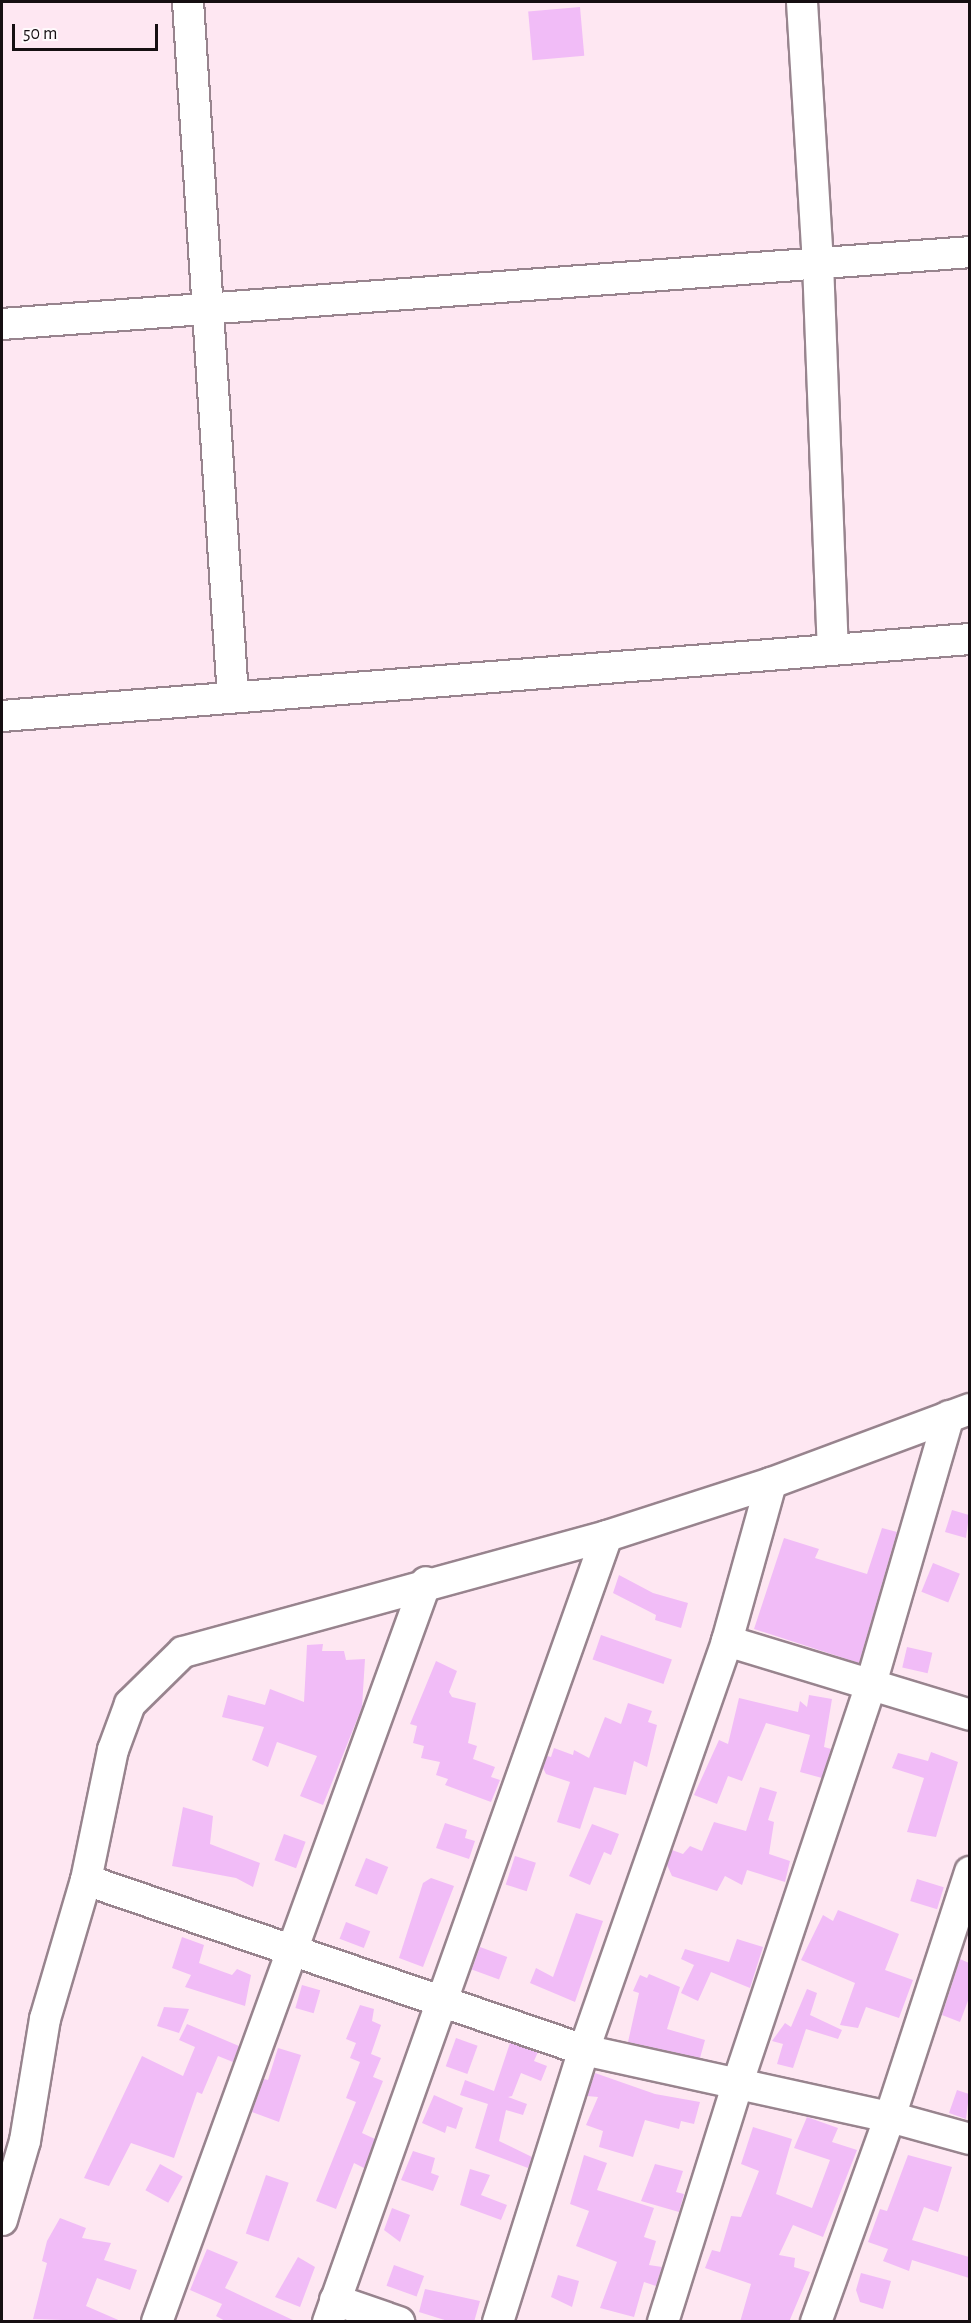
<!DOCTYPE html>
<style>
body{margin:0}
#map{position:relative;width:971px;height:2323px;overflow:hidden;background:#fee7f2;font-family:"Alegreya Sans",sans-serif}
div>[style]{position:absolute}
.building>*{inset:0;background:#f1bcf7;transform-origin:0 0}
.roads{filter:drop-shadow(2px 0 #98848e) drop-shadow(-2px 0 #98848e) drop-shadow(0 2px #98848e) drop-shadow(0 -2px #98848e)}
.minor>*{height:30px;margin:-15px;padding:0 15px;transform-origin:15px;border-radius:15px;background:#fff}
span{translate:-50% -50%;white-space:nowrap;text-align:center;line-height:1.15;-webkit-text-stroke:4.5px #fffafc;paint-order:stroke}
.frame{position:absolute;inset:0;border:3px solid #160f12;pointer-events:none}
.scale{position:absolute;left:12px;top:24px;width:146px;height:27px;box-sizing:border-box;border:3px solid #160f12;border-top:0;padding-left:8px;font-size:18px;line-height:21px;white-space:nowrap;color:#160f12;-webkit-text-stroke:4px #fffafc;paint-order:stroke}
</style>
<div id="map">
<div class="building">
<div style="left:580px;top:7px;width:49px;height:52px;rotate:85deg"></div>
<div style="clip-path:polygon(952px 1510px,969px 1515px,966px 1538px,945px 1532px)"></div>
<div style="clip-path:polygon(882px 1528px,897px 1532px,859px 1663px,754px 1629px,784px 1538px,819px 1549px,815px 1558px,867px 1574px)"></div>
<div style="left:933px;top:1563px;width:29px;height:31px;rotate:22deg"></div>
<div style="clip-path:polygon(619px 1575px,653px 1593px,688px 1603px,681px 1628px,655px 1620px,656px 1615px,613px 1593px)"></div>
<div style="left:601px;top:1635px;width:75px;height:26px;rotate:19deg"></div>
<div style="clip-path:polygon(323px 1644px,322px 1651px,344px 1651px,346px 1660px,365px 1659px,362px 1707px,323px 1805px,300px 1796px,317px 1756px,277px 1742px,268px 1767px,252px 1760px,264px 1727px,222px 1717px,228px 1695px,265px 1705px,270px 1689px,304px 1702px,307px 1645px)"></div>
<div style="left:907px;top:1647px;width:26px;height:21px;rotate:13deg"></div>
<div style="clip-path:polygon(436px 1661px,457px 1671px,449px 1692px,452px 1697px,476px 1703px,468px 1743px,477px 1746px,473px 1759px,495px 1767px,491px 1777px,500px 1780px,491px 1802px,445px 1785px,448px 1779px,436px 1775px,440px 1762px,421px 1758px,424px 1746px,413px 1743px,417px 1726px,410px 1724px)"></div>
<div style="clip-path:polygon(809px 1695px,832px 1699px,824px 1747px,831px 1749px,822px 1778px,800px 1772px,810px 1735px,766px 1723px,742px 1781px,728px 1776px,717px 1804px,694px 1795px,719px 1740px,728px 1744px,739px 1698px,798px 1712px,800px 1701px,807px 1707px)"></div>
<div style="clip-path:polygon(628px 1703px,652px 1711px,648px 1722px,657px 1725px,647px 1767px,634px 1761px,626px 1795px,594px 1787px,580px 1829px,557px 1822px,570px 1782px,546px 1774px,543px 1768px,547px 1756px,551px 1757px,554px 1748px,573px 1755px,574px 1750px,589px 1758px,605px 1717px,621px 1724px)"></div>
<div style="clip-path:polygon(931px 1752px,958px 1762px,936px 1837px,907px 1832px,924px 1778px,892px 1768px,898px 1753px,928px 1761px)"></div>
<div style="clip-path:polygon(760px 1787px,777px 1792px,768px 1820px,774px 1822px,769px 1854px,790px 1861px,785px 1882px,747px 1870px,742px 1885px,725px 1876px,717px 1891px,672px 1876px,667px 1865px,672px 1850px,683px 1854px,690px 1846px,702px 1851px,714px 1822px,746px 1831px)"></div>
<div style="clip-path:polygon(183px 1807px,213px 1816px,210px 1844px,260px 1863px,253px 1887px,236px 1878px,172px 1866px)"></div>
<div style="clip-path:polygon(445px 1823px,467px 1830px,465px 1838px,475px 1841px,469px 1859px,436px 1848px)"></div>
<div style="clip-path:polygon(592px 1824px,619px 1834px,611px 1855px,604px 1852px,590px 1885px,569px 1876px)"></div>
<div style="left:284px;top:1834px;width:23px;height:28px;rotate:20deg"></div>
<div style="left:515px;top:1856px;width:22px;height:30px;rotate:18deg"></div>
<div style="left:366px;top:1858px;width:24px;height:30px;rotate:22deg"></div>
<div style="clip-path:polygon(431px 1878px,454px 1886px,423px 1967px,399px 1958px,423px 1883px)"></div>
<div style="left:917px;top:1879px;width:28px;height:23px;rotate:17deg"></div>
<div style="clip-path:polygon(838px 1910px,899px 1934px,885px 1970px,913px 1980px,899px 2018px,866px 2007px,858px 2028px,840px 2025px,855px 1983px,801px 1960px,823px 1915px,833px 1921px)"></div>
<div style="clip-path:polygon(576px 1913px,603px 1921px,575px 2002px,530px 1983px,536px 1968px,553px 1977px)"></div>
<div style="left:346px;top:1922px;width:26px;height:18px;rotate:21deg"></div>
<div style="clip-path:polygon(182px 1937px,204px 1945px,199px 1963px,232px 1975px,237px 1969px,251px 1975px,245px 2006px,185px 1987px,191px 1975px,172px 1968px)"></div>
<div style="clip-path:polygon(737px 1939px,763px 1947px,750px 1988px,711px 1972px,698px 2001px,681px 1993px,694px 1965px,681px 1959px,685px 1949px,729px 1962px)"></div>
<div style="left:480px;top:1947px;width:29px;height:24px;rotate:20deg"></div>
<div style="clip-path:polygon(960px 1959px,969px 1963px,969px 1998px,960px 2022px,942px 2015px)"></div>
<div style="clip-path:polygon(649px 1974px,680px 1987px,667px 2029px,705px 2040px,700px 2058px,628px 2042px,639px 1993px,633px 1991px,640px 1975px,647px 1978px)"></div>
<div style="left:302px;top:1985px;width:19px;height:24px;rotate:16deg"></div>
<div style="clip-path:polygon(807px 1989px,817px 1993px,810px 2015px,842px 2030px,838px 2039px,806px 2029px,793px 2068px,777px 2064px,783px 2044px,772px 2041px,785px 2023px,791px 2027px)"></div>
<div style="clip-path:polygon(360px 2005px,374px 2009px,372px 2021px,381px 2025px,371px 2054px,381px 2058px,373px 2077px,383px 2081px,362px 2133px,375px 2139px,367px 2162px,364px 2168px,354px 2163px,336px 2209px,316px 2201px,356px 2102px,346px 2098px,360px 2062px,350px 2058px,356px 2043px,346px 2039px)"></div>
<div style="clip-path:polygon(164px 2007px,189px 2009px,179px 2033px,157px 2026px)"></div>
<div style="clip-path:polygon(187px 2024px,239px 2046px,233px 2062px,218px 2056px,202px 2094px,197px 2092px,174px 2158px,131px 2143px,109px 2186px,84px 2178px,142px 2056px,183px 2076px,195px 2047px,179px 2040px)"></div>
<div style="left:456px;top:2038px;width:23px;height:30px;rotate:20deg"></div>
<div style="clip-path:polygon(510px 2043px,538px 2052px,534px 2061px,547px 2066px,541px 2081px,521px 2073px,512px 2096px,508px 2097px,527px 2104px,523px 2115px,506px 2110px,499px 2141px,532px 2157px,528px 2168px,475px 2148px,488px 2104px,460px 2095px,465px 2080px,494px 2091px)"></div>
<div style="clip-path:polygon(278px 2048px,301px 2055px,279px 2122px,252px 2112px,264px 2079px,268px 2080px)"></div>
<div style="clip-path:polygon(595px 2073px,655px 2094px,700px 2102px,694px 2124px,681px 2121px,679px 2129px,645px 2120px,633px 2157px,599px 2147px,603px 2131px,586px 2125px,598px 2097px,587px 2096px)"></div>
<div style="clip-path:polygon(957px 2090px,969px 2094px,966px 2119px,949px 2113px)"></div>
<div style="clip-path:polygon(434px 2095px,463px 2108px,456px 2129px,447px 2126px,445px 2133px,422px 2123px)"></div>
<div style="clip-path:polygon(807px 2117px,838px 2128px,832px 2142px,857px 2150px,823px 2237px,793px 2225px,779px 2255px,795px 2258px,794px 2267px,810px 2272px,789px 2322px,740px 2322px,751px 2284px,705px 2268px,712px 2250px,720px 2252px,731px 2216px,741px 2217px,759px 2171px,741px 2164px,753px 2127px,792px 2139px,776px 2194px,812px 2208px,830px 2160px,794px 2148px)"></div>
<div style="clip-path:polygon(413px 2151px,435px 2158px,431px 2173px,439px 2176px,433px 2191px,401px 2180px)"></div>
<div style="clip-path:polygon(584px 2155px,607px 2163px,597px 2190px,654px 2208px,644px 2237px,656px 2241px,649px 2265px,662px 2267px,656px 2286px,644px 2282px,634px 2317px,600px 2308px,617px 2262px,576px 2246px,589px 2211px,570px 2204px)"></div>
<div style="clip-path:polygon(908px 2155px,952px 2167px,938px 2212px,924px 2207px,912px 2240px,969px 2257px,969px 2278px,912px 2260px,909px 2271px,883px 2261px,888px 2249px,868px 2242px,880px 2209px,887px 2211px)"></div>
<div style="left:160px;top:2164px;width:26px;height:30px;rotate:29deg"></div>
<div style="clip-path:polygon(655px 2164px,683px 2171px,676px 2192px,684px 2194px,679px 2212px,641px 2201px)"></div>
<div style="clip-path:polygon(470px 2169px,490px 2175px,481px 2195px,507px 2205px,501px 2220px,460px 2205px)"></div>
<div style="left:266px;top:2175px;width:24px;height:62px;rotate:19deg"></div>
<div style="clip-path:polygon(392px 2208px,410px 2215px,400px 2242px,384px 2230px)"></div>
<div style="clip-path:polygon(60px 2218px,86px 2228px,82px 2238px,111px 2243px,104px 2260px,137px 2270px,130px 2290px,97px 2278px,86px 2306px,123px 2322px,33px 2319px,47px 2263px,42px 2261px,47px 2241px)"></div>
<div style="clip-path:polygon(207px 2249px,238px 2262px,225px 2288px,297px 2322px,227px 2322px,216px 2316px,222px 2304px,190px 2290px)"></div>
<div style="clip-path:polygon(298px 2257px,315px 2267px,300px 2307px,275px 2297px)"></div>
<div style="left:394px;top:2265px;width:32px;height:22px;rotate:20deg"></div>
<div style="clip-path:polygon(861px 2273px,891px 2281px,883px 2309px,860px 2302px,856px 2290px)"></div>
<div style="clip-path:polygon(558px 2275px,579px 2281px,572px 2307px,551px 2297px)"></div>
<div style="clip-path:polygon(425px 2289px,480px 2301px,474px 2322px,451px 2322px,419px 2312px)"></div>
</div>
<div class="roads">
<div class="minor">
<div style="left:188px;top:2px;width:697px;rotate:86.3deg"></div>
<div style="left:802px;top:2px;width:261px;rotate:86.5deg"></div>
<div style="left:818px;top:263px;width:387px;rotate:87.8deg"></div>
<div style="left:2px;top:324px;width:971px;rotate:-4.25deg"></div>
<div style="left:2px;top:716px;width:971px;rotate:-4.55deg"></div>
<div style="left:727px;top:1641px;width:254px;rotate:16.9deg"></div>
<div style="left:86px;top:1880px;width:526px;rotate:18.85deg"></div>
<div style="left:584px;top:2050px;width:313px;rotate:12.4deg"></div>
<div style="left:890px;top:2117px;width:83px;rotate:15.4deg"></div>
<div style="left:2px;top:2220px;width:82px;rotate:-73.8deg"></div>
<div style="left:25px;top:2141px;width:124px;rotate:-80.7deg"></div>
<div style="left:45px;top:2019px;width:145px;rotate:-73.6deg"></div>
<div style="left:86px;top:1880px;width:133px;rotate:-78.3deg"></div>
<div style="left:113px;top:1750px;width:49px;rotate:-69.7deg"></div>
<div style="left:130px;top:1704px;width:74px;rotate:-44.5deg"></div>
<div style="left:183px;top:1652px;width:440px;rotate:-15.3deg"></div>
<div style="left:607px;top:1536px;width:172px;rotate:-17.9deg"></div>
<div style="left:771px;top:1483px;width:212px;rotate:-20.4deg"></div>
<div style="left:335px;top:2300px;width:68px;rotate:19deg"></div>
<div style="left:157px;top:2322px;width:787px;rotate:-70.02deg"></div>
<div style="left:328px;top:2322px;width:834px;rotate:-70.46deg"></div>
<div style="left:498px;top:2322px;width:285px;rotate:-72.5deg"></div>
<div style="left:584px;top:2050px;width:433px;rotate:-70.7deg"></div>
<div style="left:727px;top:1641px;width:164px;rotate:-74.4deg"></div>
<div style="left:663px;top:2322px;width:251px;rotate:-72.6deg"></div>
<div style="left:738px;top:2082px;width:420px;rotate:-71.5deg"></div>
<div style="left:871px;top:1684px;width:279px;rotate:-73.8deg"></div>
<div style="left:816px;top:2322px;width:218px;rotate:-70.2deg"></div>
<div style="left:890px;top:2117px;width:258px;rotate:-71.9deg"></div>
</div>
</div>
<div class="frame"></div>
<div class="scale">50 m</div>
</div>
